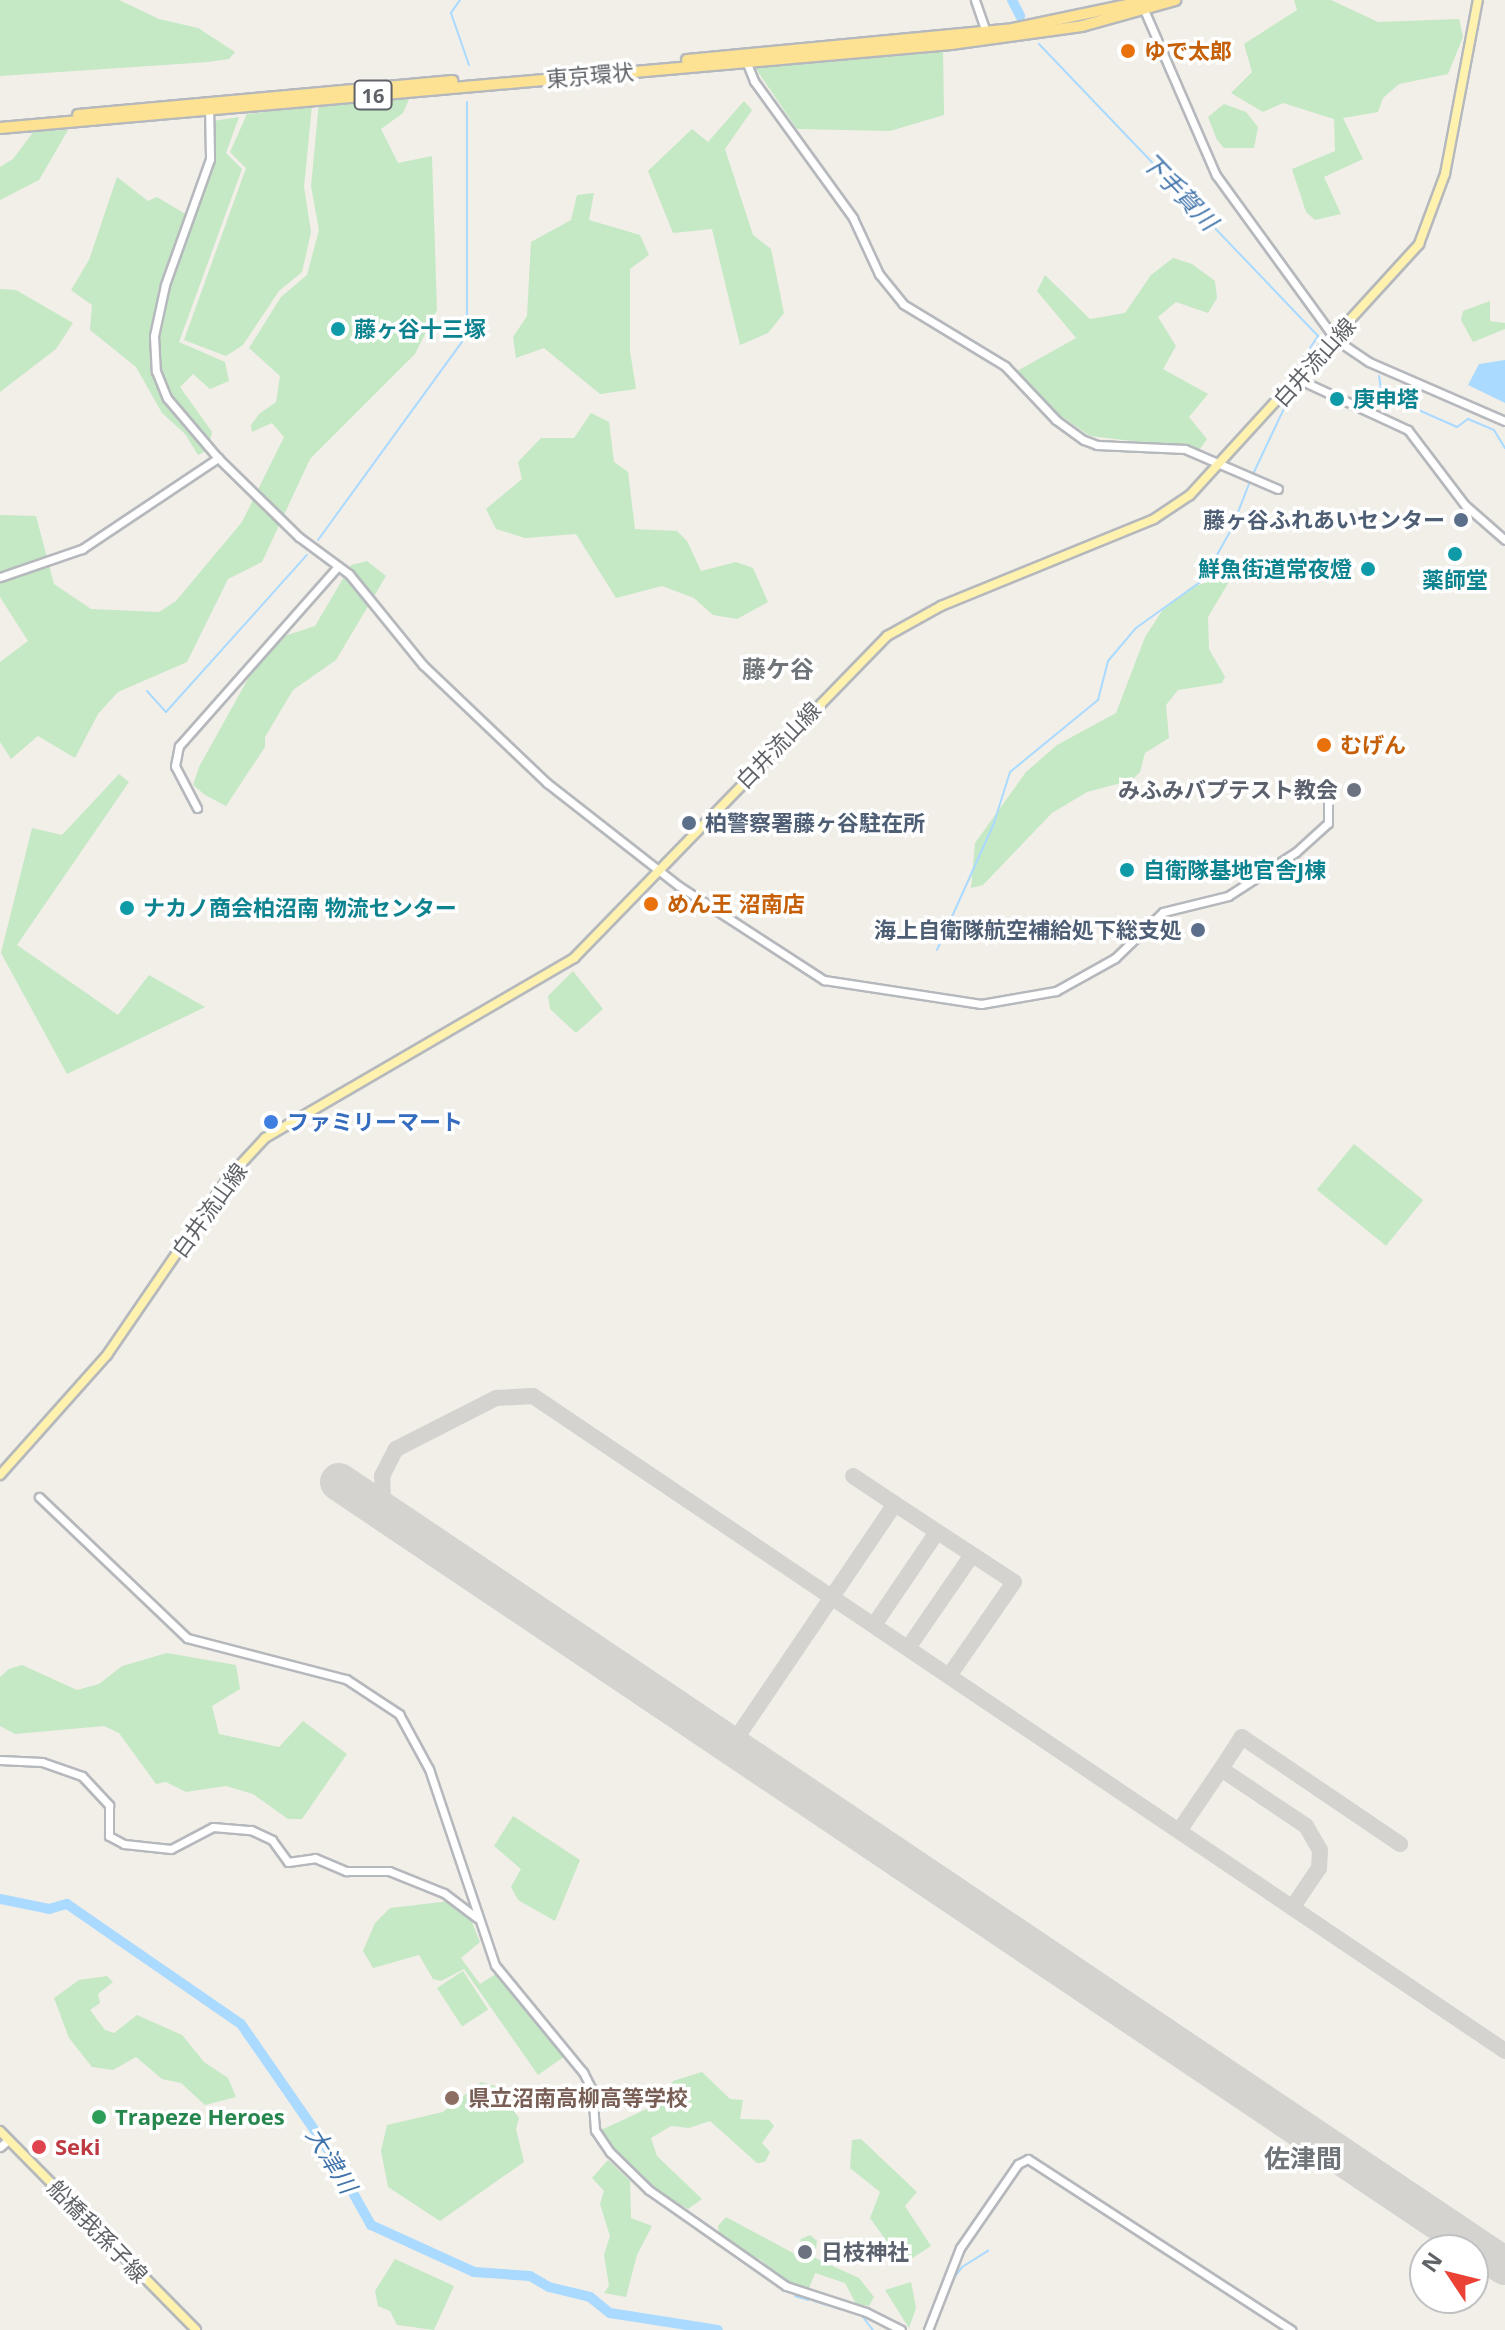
<!DOCTYPE html>
<meta charset="utf-8">
<style>
body{margin:0}
#map{position:relative;width:1505px;height:2330px;overflow:hidden;background:#f1efe8;font-family:"Open Sans","Noto Sans JP",sans-serif}
div>[style]{position:absolute}
.green>*{inset:0;background:#c5e8c5;transform-origin:0 0}
.water>*{inset:0;background:#aadaff}
.stream>*{height:2px;margin:-1px;padding:0 1px;transform-origin:1px;border-radius:1px;background:#aadaff}
.river>*{height:10px;margin:-5px;padding:0 5px;transform-origin:5px;border-radius:5px;background:#aadaff}
.taxiway>*{height:16px;margin:-8px;padding:0 8px;transform-origin:8px;border-radius:8px;background:#d4d3d0}
.runway>*{height:38px;margin:-19px;padding:0 19px;transform-origin:19px;border-radius:19px;background:#d4d3d0}
.roads{filter:drop-shadow(2px 0 #b5b8bc) drop-shadow(-2px 0 #b5b8bc) drop-shadow(0 2px #b5b8bc) drop-shadow(0 -2px #b5b8bc)}
.minor>*{height:7px;margin:-3.5px;padding:0 3.5px;transform-origin:3.5px;border-radius:3.5px;background:#fff}
.major>*{height:8px;margin:-4px;padding:0 4px;transform-origin:4px;border-radius:4px;background:#fff2af}
.highway>*{height:10px;margin:-5px;padding:0 5px;transform-origin:5px;border-radius:5px;background:#fde293}
.dots>*{width:22px;height:22px;translate:-50% -50%;box-sizing:border-box;border:4px solid #fff;border-radius:50%}
span{translate:-50% -50%;white-space:nowrap;text-align:center;line-height:1.15;-webkit-text-stroke:7px #fff;paint-order:stroke}
.shield-label span{padding:2px 6px;background:#fff;border:2px solid;border-radius:6px;-webkit-text-stroke-width:0}
.shield-label{font-size:20px;color:#5f6368;font-weight:700}
.food-label{font-size:22px;color:#c56008;font-weight:700}
.left{translate:0 -50%;text-align:left}
.street-label{font-size:22px;color:#5f6368}
.culture-label{font-size:22px;color:#0d838f;font-weight:700}
.right{translate:-100% -50%;text-align:right}
.service-label{font-size:22px;color:#4e5e75;font-weight:700}
.worship-label{font-size:22px;color:#5b616d;font-weight:700}
.shop-label{font-size:22px;color:#366cbe;font-weight:700}
.education-label{font-size:22px;color:#785e54;font-weight:700}
.leisure-label{font-size:22px;color:#27864d;font-weight:700}
.health-label{font-size:22px;color:#be3a42;font-weight:700}
.water-label{font-size:24px;color:#4174aa;font-style:italic}
.neighbourhood-label{font-size:24px;color:#70757a;font-weight:700}
.quarter-label{font-size:26px;color:#70757a;font-weight:700}
.north{position:absolute;left:1409px;top:2234px;width:80px;height:80px;box-sizing:border-box;background:#fff;border:2px solid #bfc1c3;border-radius:50%;rotate:305deg;font-size:22px;font-weight:700;line-height:32px;text-align:center;color:#5f6368}
.north::after{content:'';display:block;margin:auto;width:28px;height:36px;background:#ea4335;clip-path:polygon(50% 0,100% 100%,50% 72%,0 100%)}
</style>
<div id="map">
<div class="green">
<div style="clip-path:polygon(0 0,119px 0,159px 19px,198px 28px,235px 52px,229px 59px,208px 62px,0 76px)"></div>
<div style="clip-path:polygon(1294px 0,1331px 0,1378px 22px,1459px 19px,1463px 37px,1448px 74px,1399px 84px,1383px 98px,1378px 112px,1343px 118px,1363px 159px,1324px 177px,1341px 214px,1315px 220px,1306px 212px,1292px 169px,1335px 151px,1334px 119px,1283px 103px,1263px 112px,1231px 93px,1252px 72px,1244px 44px,1297px 10px)"></div>
<div style="clip-path:polygon(943px 50px,944px 115px,890px 131px,797px 129px,754px 66px)"></div>
<div style="clip-path:polygon(410px 97px,403px 113px,381px 129px,398px 163px,432px 156px,437px 310px,415px 354px,310px 459px,262px 562px,228px 579px,187px 662px,118px 692px,98px 714px,75px 758px,38px 736px,11px 759px,0 742px,0 662px,28px 641px,0 597px,0 515px,36px 516px,54px 584px,91px 609px,159px 612px,176px 601px,242px 522px,284px 437px,272px 423px,252px 432px,251px 425px,259px 414px,276px 402px,280px 376px,249px 348px,281px 297px,307px 275px,319px 230px,311px 186px,319px 102px)"></div>
<div style="clip-path:polygon(744px 101px,752px 110px,725px 149px,753px 235px,771px 249px,784px 313px,768px 333px,740px 345px,712px 229px,673px 233px,648px 171px,692px 129px,708px 142px)"></div>
<div style="clip-path:polygon(1224px 104px,1246px 112px,1258px 127px,1254px 148px,1224px 148px,1217px 140px,1208px 117px)"></div>
<div style="clip-path:polygon(312px 106px,304px 187px,311px 232px,302px 272px,279px 291px,243px 345px,226px 356px,184px 340px,246px 168px,230px 152px,247px 114px)"></div>
<div style="clip-path:polygon(239px 117px,226px 153px,242px 169px,179px 342px,225px 362px,229px 381px,210px 389px,193px 374px,180px 387px,212px 432px,208px 450px,198px 455px,185px 434px,162px 413px,136px 367px,90px 330px,92px 305px,71px 290px,89px 260px,117px 177px,148px 201px,157px 197px,192px 218px,213px 121px)"></div>
<div style="clip-path:polygon(68px 130px,39px 180px,0 200px,0 167px,13px 159px,34px 131px)"></div>
<div style="clip-path:polygon(594px 193px,589px 220px,640px 235px,649px 255px,630px 269px,630px 351px,636px 389px,600px 394px,544px 348px,516px 358px,513px 337px,527px 316px,531px 242px,571px 220px,577px 195px)"></div>
<div style="clip-path:polygon(1173px 258px,1192px 264px,1215px 281px,1217px 298px,1208px 313px,1176px 302px,1158px 317px,1176px 346px,1163px 369px,1208px 394px,1189px 417px,1207px 439px,1200px 449px,1090px 436px,1048px 407px,1017px 371px,1076px 338px,1037px 291px,1045px 275px,1090px 319px,1125px 313px,1151px 275px)"></div>
<div style="clip-path:polygon(0 289px,16px 290px,73px 323px,56px 349px,0 392px)"></div>
<div style="clip-path:polygon(1490px 301px,1490px 321px,1505px 323px,1505px 329px,1473px 342px,1461px 320px,1463px 311px)"></div>
<div style="clip-path:polygon(591px 413px,609px 422px,614px 462px,628px 472px,635px 529px,677px 531px,687px 541px,701px 571px,736px 562px,753px 568px,768px 602px,737px 619px,713px 615px,694px 598px,662px 586px,616px 598px,576px 534px,525px 538px,496px 529px,486px 509px,522px 479px,518px 462px,541px 438px,574px 438px)"></div>
<div style="clip-path:polygon(367px 561px,386px 576px,336px 660px,293px 690px,265px 737px,265px 747px,226px 806px,205px 795px,193px 785px,199px 767px,269px 641px,315px 626px,351px 565px)"></div>
<div style="clip-path:polygon(1233px 575px,1208px 617px,1209px 649px,1225px 677px,1222px 683px,1178px 690px,1166px 705px,1169px 738px,1145px 753px,1140px 772px,1132px 780px,1087px 792px,1052px 813px,983px 885px,971px 888px,975px 843px,1026px 772px,1057px 745px,1116px 713px,1145px 637px,1162px 611px,1191px 587px)"></div>
<div style="clip-path:polygon(119px 774px,129px 782px,17px 945px,118px 1015px,149px 975px,205px 1007px,67px 1074px,1px 953px,32px 828px,62px 835px)"></div>
<div style="clip-path:polygon(573px 971px,603px 1009px,576px 1033px,550px 1009px,548px 996px)"></div>
<div style="left:1354px;top:1144px;width:89px;height:59px;rotate:39deg"></div>
<div style="clip-path:polygon(167px 1653px,236px 1665px,240px 1689px,212px 1706px,219px 1734px,279px 1747px,303px 1721px,347px 1754px,302px 1819px,288px 1819px,253px 1794px,226px 1786px,186px 1792px,166px 1782px,156px 1784px,119px 1733px,104px 1726px,15px 1734px,0 1726px,0 1677px,9px 1669px,22px 1665px,77px 1690px,99px 1684px,122px 1666px)"></div>
<div style="clip-path:polygon(513px 1816px,580px 1860px,555px 1921px,518px 1900px,511px 1887px,521px 1869px,494px 1846px)"></div>
<div style="clip-path:polygon(450px 1901px,469px 1915px,480px 1942px,461px 1958px,480px 1984px,496px 1974px,565px 2056px,538px 2075px,464px 1969px,441px 1981px,433px 1979px,419px 1955px,373px 1968px,363px 1951px,375px 1923px,390px 1908px)"></div>
<div style="left:463px;top:1971px;width:46px;height:31px;rotate:57deg"></div>
<div style="clip-path:polygon(107px 1976px,113px 1982px,98px 1994px,100px 2003px,90px 2010px,105px 2030px,114px 2033px,137px 2015px,182px 2035px,204px 2062px,228px 2078px,236px 2097px,205px 2105px,181px 2083px,162px 2079px,136px 2057px,113px 2070px,92px 2067px,69px 2038px,54px 1998px,79px 1980px)"></div>
<div style="clip-path:polygon(702px 2072px,730px 2099px,743px 2100px,740px 2119px,769px 2120px,774px 2126px,762px 2143px,770px 2152px,765px 2162px,757px 2163px,710px 2121px,689px 2128px,671px 2126px,651px 2138px,657px 2156px,702px 2199px,688px 2209px,650px 2187px,599px 2131px,664px 2101px,673px 2081px)"></div>
<div style="clip-path:polygon(481px 2082px,495px 2086px,519px 2118px,516px 2129px,524px 2162px,440px 2221px,388px 2187px,381px 2151px,387px 2125px,443px 2112px)"></div>
<div style="clip-path:polygon(861px 2139px,917px 2192px,905px 2206px,931px 2246px,903px 2264px,870px 2218px,880px 2192px,850px 2168px,852px 2140px)"></div>
<div style="clip-path:polygon(608px 2160px,630px 2181px,631px 2218px,652px 2226px,637px 2255px,626px 2297px,604px 2293px,609px 2286px,604px 2255px,610px 2236px,600px 2204px,604px 2191px,592px 2178px)"></div>
<div style="clip-path:polygon(726px 2217px,795px 2254px,801px 2239px,810px 2235px,817px 2241px,815px 2258px,859px 2278px,874px 2297px,869px 2306px,856px 2304px,845px 2283px,815px 2273px,808px 2291px,787px 2284px,761px 2260px,720px 2239px,718px 2226px)"></div>
<div style="clip-path:polygon(395px 2259px,454px 2286px,434px 2330px,397px 2325px,390px 2311px,378px 2306px,375px 2291px)"></div>
<div style="clip-path:polygon(911px 2282px,916px 2308px,909px 2328px,885px 2290px)"></div>
</div>
<div class="water">
<div style="clip-path:polygon(1505px 360px,1505px 403px,1468px 385px,1479px 364px)"></div>
</div>
<div class="stream">
<div style="left:460px;top:0;width:16px;rotate:125deg"></div>
<div style="left:451px;top:13px;width:55px;rotate:70.9deg"></div>
<div style="left:1039px;top:44px;width:408px;rotate:46.3deg"></div>
<div style="left:1379px;top:376px;width:18px;rotate:81deg"></div>
<div style="left:1382px;top:394px;width:82px;rotate:23.7deg"></div>
<div style="left:1457px;top:427px;width:14px;rotate:-36deg"></div>
<div style="left:1468px;top:419px;width:28px;rotate:23deg"></div>
<div style="left:1494px;top:430px;width:21px;rotate:59deg"></div>
<div style="left:1286px;top:384px;width:58px;rotate:-56.3deg"></div>
<div style="left:1254px;top:472px;width:84px;rotate:-64.7deg"></div>
<div style="left:318px;top:540px;width:253px;rotate:-54deg"></div>
<div style="left:467px;top:335px;width:233px;rotate:-90deg"></div>
<div style="left:147px;top:691px;width:28px;rotate:48deg"></div>
<div style="left:166px;top:712px;width:211px;rotate:-48.1deg"></div>
<div style="left:937px;top:950px;width:139px;rotate:-65.8deg"></div>
<div style="left:994px;top:823px;width:53px;rotate:-72.6deg"></div>
<div style="left:1010px;top:772px;width:114px;rotate:-39.3deg"></div>
<div style="left:1098px;top:700px;width:40px;rotate:-75.6deg"></div>
<div style="left:1108px;top:661px;width:43px;rotate:-49.7deg"></div>
<div style="left:1136px;top:628px;width:82px;rotate:-35.6deg"></div>
<div style="left:1203px;top:580px;width:57px;rotate:-60.8deg"></div>
<div style="left:1231px;top:530px;width:49px;rotate:-68.6deg"></div>
<div style="left:950px;top:2283px;width:20px;rotate:-53deg"></div>
<div style="left:962px;top:2267px;width:31px;rotate:-32deg"></div>
<div style="left:795px;top:2296px;width:14px;rotate:17deg"></div>
<div style="left:814px;top:2301px;width:28px;rotate:17deg"></div>
<div style="left:850px;top:2312px;width:10px;rotate:6deg"></div>
<div style="left:860px;top:2313px;width:21px;rotate:53deg"></div>
</div>
<div class="river">
<div style="left:1012px;top:0;width:18px;rotate:63deg"></div>
<div style="left:0;top:1899px;width:50px;rotate:11.5deg"></div>
<div style="left:49px;top:1909px;width:19px;rotate:-16deg"></div>
<div style="left:67px;top:1904px;width:211px;rotate:34.6deg"></div>
<div style="left:241px;top:2024px;width:162px;rotate:55.3deg"></div>
<div style="left:333px;top:2157px;width:78px;rotate:60.8deg"></div>
<div style="left:371px;top:2225px;width:113px;rotate:24.5deg"></div>
<div style="left:474px;top:2272px;width:56px;rotate:4.1deg"></div>
<div style="left:530px;top:2276px;width:22px;rotate:30deg"></div>
<div style="left:549px;top:2287px;width:42px;rotate:13.7deg"></div>
<div style="left:590px;top:2297px;width:26px;rotate:39deg"></div>
<div style="left:610px;top:2313px;width:109px;rotate:8.9deg"></div>
</div>
<div class="taxiway">
<div style="left:853px;top:1476px;width:50px;rotate:33.7deg"></div>
<div style="left:391px;top:1517px;width:19px;rotate:-115deg"></div>
<div style="left:383px;top:1500px;width:24px;rotate:-92deg"></div>
<div style="left:382px;top:1476px;width:30px;rotate:-63deg"></div>
<div style="left:396px;top:1449px;width:112px;rotate:-27deg"></div>
<div style="left:496px;top:1398px;width:37px;rotate:-3deg"></div>
<div style="left:533px;top:1396px;width:1172px;rotate:33.97deg"></div>
<div style="left:874px;top:1625px;width:112px;rotate:-55.9deg"></div>
<div style="left:908px;top:1648px;width:113px;rotate:-55.5deg"></div>
<div style="left:731px;top:1746px;width:292px;rotate:-55.9deg"></div>
<div style="left:895px;top:1504px;width:142px;rotate:33.2deg"></div>
<div style="left:1014px;top:1582px;width:114px;rotate:124.7deg"></div>
<div style="left:1221px;top:1769px;width:38px;rotate:-57deg"></div>
<div style="left:1242px;top:1737px;width:191px;rotate:34.1deg"></div>
<div style="left:1179px;top:1831px;width:75px;rotate:-55.9deg"></div>
<div style="left:1221px;top:1769px;width:102px;rotate:33.8deg"></div>
<div style="left:1306px;top:1826px;width:28px;rotate:60deg"></div>
<div style="left:1320px;top:1850px;width:18px;rotate:93deg"></div>
<div style="left:1319px;top:1868px;width:48px;rotate:124deg"></div>
<div style="left:1502px;top:2264px;width:5px;rotate:-53deg"></div>
</div>
<div class="runway">
<div style="left:339px;top:1482px;width:1405px;rotate:33.92deg"></div>
</div>
<div class="roads">
<div class="minor">
<div style="left:975px;top:0;width:36px;rotate:71deg"></div>
<div style="left:1142px;top:5px;width:185px;rotate:66.5deg"></div>
<div style="left:1216px;top:175px;width:203px;rotate:54deg"></div>
<div style="left:1335px;top:339px;width:41px;rotate:34.1deg"></div>
<div style="left:1369px;top:362px;width:148px;rotate:23.5deg"></div>
<div style="left:746px;top:61px;width:22px;rotate:68deg"></div>
<div style="left:754px;top:81px;width:169px;rotate:54.1deg"></div>
<div style="left:853px;top:218px;width:62px;rotate:65.1deg"></div>
<div style="left:879px;top:274px;width:38px;rotate:51deg"></div>
<div style="left:903px;top:304px;width:119px;rotate:31.3deg"></div>
<div style="left:1005px;top:366px;width:74px;rotate:46.6deg"></div>
<div style="left:1056px;top:420px;width:34px;rotate:36deg"></div>
<div style="left:1084px;top:440px;width:14px;rotate:21deg"></div>
<div style="left:1097px;top:445px;width:88px;rotate:2.6deg"></div>
<div style="left:1185px;top:449px;width:101px;rotate:23.3deg"></div>
<div style="left:209px;top:105px;width:54px;rotate:88.9deg"></div>
<div style="left:210px;top:159px;width:134px;rotate:109.7deg"></div>
<div style="left:165px;top:285px;width:52px;rotate:102.2deg"></div>
<div style="left:154px;top:336px;width:35px;rotate:87deg"></div>
<div style="left:156px;top:371px;width:29px;rotate:68deg"></div>
<div style="left:167px;top:398px;width:79px;rotate:49.6deg"></div>
<div style="left:218px;top:458px;width:113px;rotate:44.3deg"></div>
<div style="left:299px;top:537px;width:62px;rotate:36.5deg"></div>
<div style="left:349px;top:574px;width:117px;rotate:50.9deg"></div>
<div style="left:423px;top:665px;width:171px;rotate:43.6deg"></div>
<div style="left:547px;top:783px;width:167px;rotate:38deg"></div>
<div style="left:679px;top:886px;width:173px;rotate:33deg"></div>
<div style="left:824px;top:980px;width:159px;rotate:8.7deg"></div>
<div style="left:981px;top:1004px;width:76px;rotate:-9.8deg"></div>
<div style="left:1056px;top:991px;width:68px;rotate:-29.2deg"></div>
<div style="left:1115px;top:958px;width:66px;rotate:-43.8deg"></div>
<div style="left:1163px;top:912px;width:67px;rotate:-13.8deg"></div>
<div style="left:1228px;top:896px;width:81px;rotate:-32.9deg"></div>
<div style="left:1296px;top:852px;width:43px;rotate:-42.2deg"></div>
<div style="left:1328px;top:823px;width:32px;rotate:-90deg"></div>
<div style="left:1298px;top:379px;width:121px;rotate:24.9deg"></div>
<div style="left:1408px;top:430px;width:94px;rotate:52.8deg"></div>
<div style="left:1465px;top:505px;width:53px;rotate:41.2deg"></div>
<div style="left:0;top:577px;width:87px;rotate:-18.9deg"></div>
<div style="left:82px;top:549px;width:164px;rotate:-33.8deg"></div>
<div style="left:197px;top:808px;width:47px;rotate:-117.6deg"></div>
<div style="left:175px;top:766px;width:20px;rotate:-79deg"></div>
<div style="left:179px;top:746px;width:240px;rotate:-48.5deg"></div>
<div style="left:39px;top:1497px;width:204px;rotate:43.6deg"></div>
<div style="left:187px;top:1638px;width:164px;rotate:14.5deg"></div>
<div style="left:346px;top:1679px;width:64px;rotate:33.4deg"></div>
<div style="left:399px;top:1714px;width:63px;rotate:61.4deg"></div>
<div style="left:429px;top:1769px;width:207px;rotate:71.4deg"></div>
<div style="left:495px;top:1965px;width:139px;rotate:50.6deg"></div>
<div style="left:583px;top:2072px;width:20px;rotate:63deg"></div>
<div style="left:592px;top:2090px;width:40px;rotate:85.7deg"></div>
<div style="left:595px;top:2130px;width:27px;rotate:56deg"></div>
<div style="left:610px;top:2152px;width:54px;rotate:44.3deg"></div>
<div style="left:649px;top:2190px;width:167px;rotate:35deg"></div>
<div style="left:786px;top:2286px;width:84px;rotate:18deg"></div>
<div style="left:866px;top:2312px;width:39px;rotate:27deg"></div>
<div style="left:0;top:1760px;width:42px;rotate:2.7deg"></div>
<div style="left:42px;top:1762px;width:42px;rotate:19.3deg"></div>
<div style="left:82px;top:1776px;width:40px;rotate:47deg"></div>
<div style="left:109px;top:1805px;width:31px;rotate:90deg"></div>
<div style="left:109px;top:1836px;width:17px;rotate:28deg"></div>
<div style="left:124px;top:1844px;width:47px;rotate:6.1deg"></div>
<div style="left:171px;top:1849px;width:47px;rotate:-27.6deg"></div>
<div style="left:213px;top:1827px;width:38px;rotate:5deg"></div>
<div style="left:251px;top:1830px;width:23px;rotate:25deg"></div>
<div style="left:272px;top:1840px;width:27px;rotate:54deg"></div>
<div style="left:288px;top:1862px;width:27px;rotate:-8deg"></div>
<div style="left:315px;top:1858px;width:34px;rotate:23deg"></div>
<div style="left:346px;top:1871px;width:43px"></div>
<div style="left:389px;top:1871px;width:59px;rotate:21.8deg"></div>
<div style="left:444px;top:1893px;width:41px;rotate:37.1deg"></div>
<div style="left:0;top:2147px;width:11px;rotate:-41deg"></div>
<div style="left:928px;top:2330px;width:88px;rotate:-68.7deg"></div>
<div style="left:960px;top:2248px;width:102px;rotate:-55.4deg"></div>
<div style="left:1018px;top:2164px;width:11px;rotate:-27deg"></div>
<div style="left:1028px;top:2159px;width:314px;rotate:33deg"></div>
</div>
<div class="major">
<div style="left:0;top:1475px;width:161px;rotate:-48.3deg"></div>
<div style="left:107px;top:1355px;width:214px;rotate:-55.6deg"></div>
<div style="left:228px;top:1178px;width:54px;rotate:-47.2deg"></div>
<div style="left:265px;top:1138px;width:358px;rotate:-30.2deg"></div>
<div style="left:574px;top:958px;width:449px;rotate:-45.8deg"></div>
<div style="left:887px;top:636px;width:62px;rotate:-29.1deg"></div>
<div style="left:941px;top:606px;width:230px;rotate:-22.2deg"></div>
<div style="left:1154px;top:519px;width:43px;rotate:-33.7deg"></div>
<div style="left:1190px;top:495px;width:340px;rotate:-47.6deg"></div>
<div style="left:1419px;top:244px;width:75px;rotate:-69.6deg"></div>
<div style="left:1445px;top:174px;width:177px;rotate:-79.3deg"></div>
<div style="left:0;top:2131px;width:279px;rotate:45.4deg"></div>
</div>
<div class="highway">
<div style="left:687px;top:60px;width:321px;rotate:-5.4deg"></div>
<div style="left:1007px;top:30px;width:146px;rotate:-11.8deg"></div>
<div style="left:78px;top:115px;width:376px;rotate:-5.2deg"></div>
<div style="left:0;top:128px;width:955px;rotate:-5.05deg"></div>
<div style="left:951px;top:44px;width:132px;rotate:-7.8deg"></div>
<div style="left:1082px;top:26px;width:97px;rotate:-15.6deg"></div>
</div>
</div>
<div class="dots">
<div style="left:1128px;top:51px;background:#e8710a"></div>
<div style="left:338px;top:329px;background:#0f9aa8"></div>
<div style="left:1337px;top:399px;background:#0f9aa8"></div>
<div style="left:1461px;top:520px;background:#5c6f8a"></div>
<div style="left:1455px;top:554px;background:#0f9aa8"></div>
<div style="left:1368px;top:569px;background:#0f9aa8"></div>
<div style="left:1324px;top:745px;background:#e8710a"></div>
<div style="left:1354px;top:790px;background:#6b7280"></div>
<div style="left:689px;top:823px;background:#5c6f8a"></div>
<div style="left:1127px;top:870px;background:#0f9aa8"></div>
<div style="left:651px;top:904px;background:#e8710a"></div>
<div style="left:127px;top:908px;background:#0f9aa8"></div>
<div style="left:1198px;top:930px;background:#5c6f8a"></div>
<div style="left:271px;top:1122px;background:#3f7fe0"></div>
<div style="left:452px;top:2098px;background:#8d6e63"></div>
<div style="left:99px;top:2117px;background:#2e9e5b"></div>
<div style="left:39px;top:2147px;background:#e0444e"></div>
<div style="left:805px;top:2252px;background:#6b7280"></div>
</div>
<div class="shield-label">
<span style="left:373px;top:95px">16</span>
</div>
<div class="food-label">
<span class="left" style="left:1144px;top:51px">ゆで太郎</span>
<span class="left" style="left:1340px;top:745px">むげん</span>
<span class="left" style="left:667px;top:904px">めん王 沼南店</span>
</div>
<div class="street-label">
<span style="left:590px;top:75px;rotate:-5deg">東京環状</span>
<span style="left:1314px;top:362px;rotate:-48deg">白井流山線</span>
<span style="left:778px;top:745px;rotate:-46deg">白井流山線</span>
<span style="left:209px;top:1210px;rotate:-54deg">白井流山線</span>
<span style="left:98px;top:2231px;rotate:46deg">船橋我孫子線</span>
</div>
<div class="culture-label">
<span class="left" style="left:354px;top:329px">藤ヶ谷十三塚</span>
<span class="left" style="left:1353px;top:399px">庚申塔</span>
<span class="right" style="left:1352px;top:569px">鮮魚街道常夜燈</span>
<span style="left:1455px;top:580px">薬師堂</span>
<span class="left" style="left:1143px;top:870px">自衛隊基地官舎J棟</span>
<span class="left" style="left:143px;top:908px">ナカノ商会柏沼南 物流センター</span>
</div>
<div class="service-label">
<span class="right" style="left:1445px;top:520px">藤ヶ谷ふれあいセンター</span>
<span class="left" style="left:705px;top:823px">柏警察署藤ヶ谷駐在所</span>
<span class="right" style="left:1182px;top:930px">海上自衛隊航空補給処下総支処</span>
</div>
<div class="worship-label">
<span class="right" style="left:1338px;top:790px">みふみバプテスト教会</span>
<span class="left" style="left:821px;top:2252px">日枝神社</span>
</div>
<div class="shop-label">
<span class="left" style="left:287px;top:1122px">ファミリーマート</span>
</div>
<div class="education-label">
<span class="left" style="left:468px;top:2098px">県立沼南高柳高等学校</span>
</div>
<div class="leisure-label">
<span class="left" style="left:115px;top:2117px">Trapeze Heroes</span>
</div>
<div class="health-label">
<span class="left" style="left:55px;top:2147px">Seki</span>
</div>
<div class="water-label">
<span style="left:1180px;top:191px;rotate:46deg">下手賀川</span>
<span style="left:332px;top:2160px;rotate:58deg">大津川</span>
</div>
<div class="neighbourhood-label">
<span style="left:778px;top:669px">藤ケ谷</span>
</div>
<div class="quarter-label">
<span style="left:1303px;top:2159px">佐津間</span>
</div>
<div class="north">N</div>
</div>
